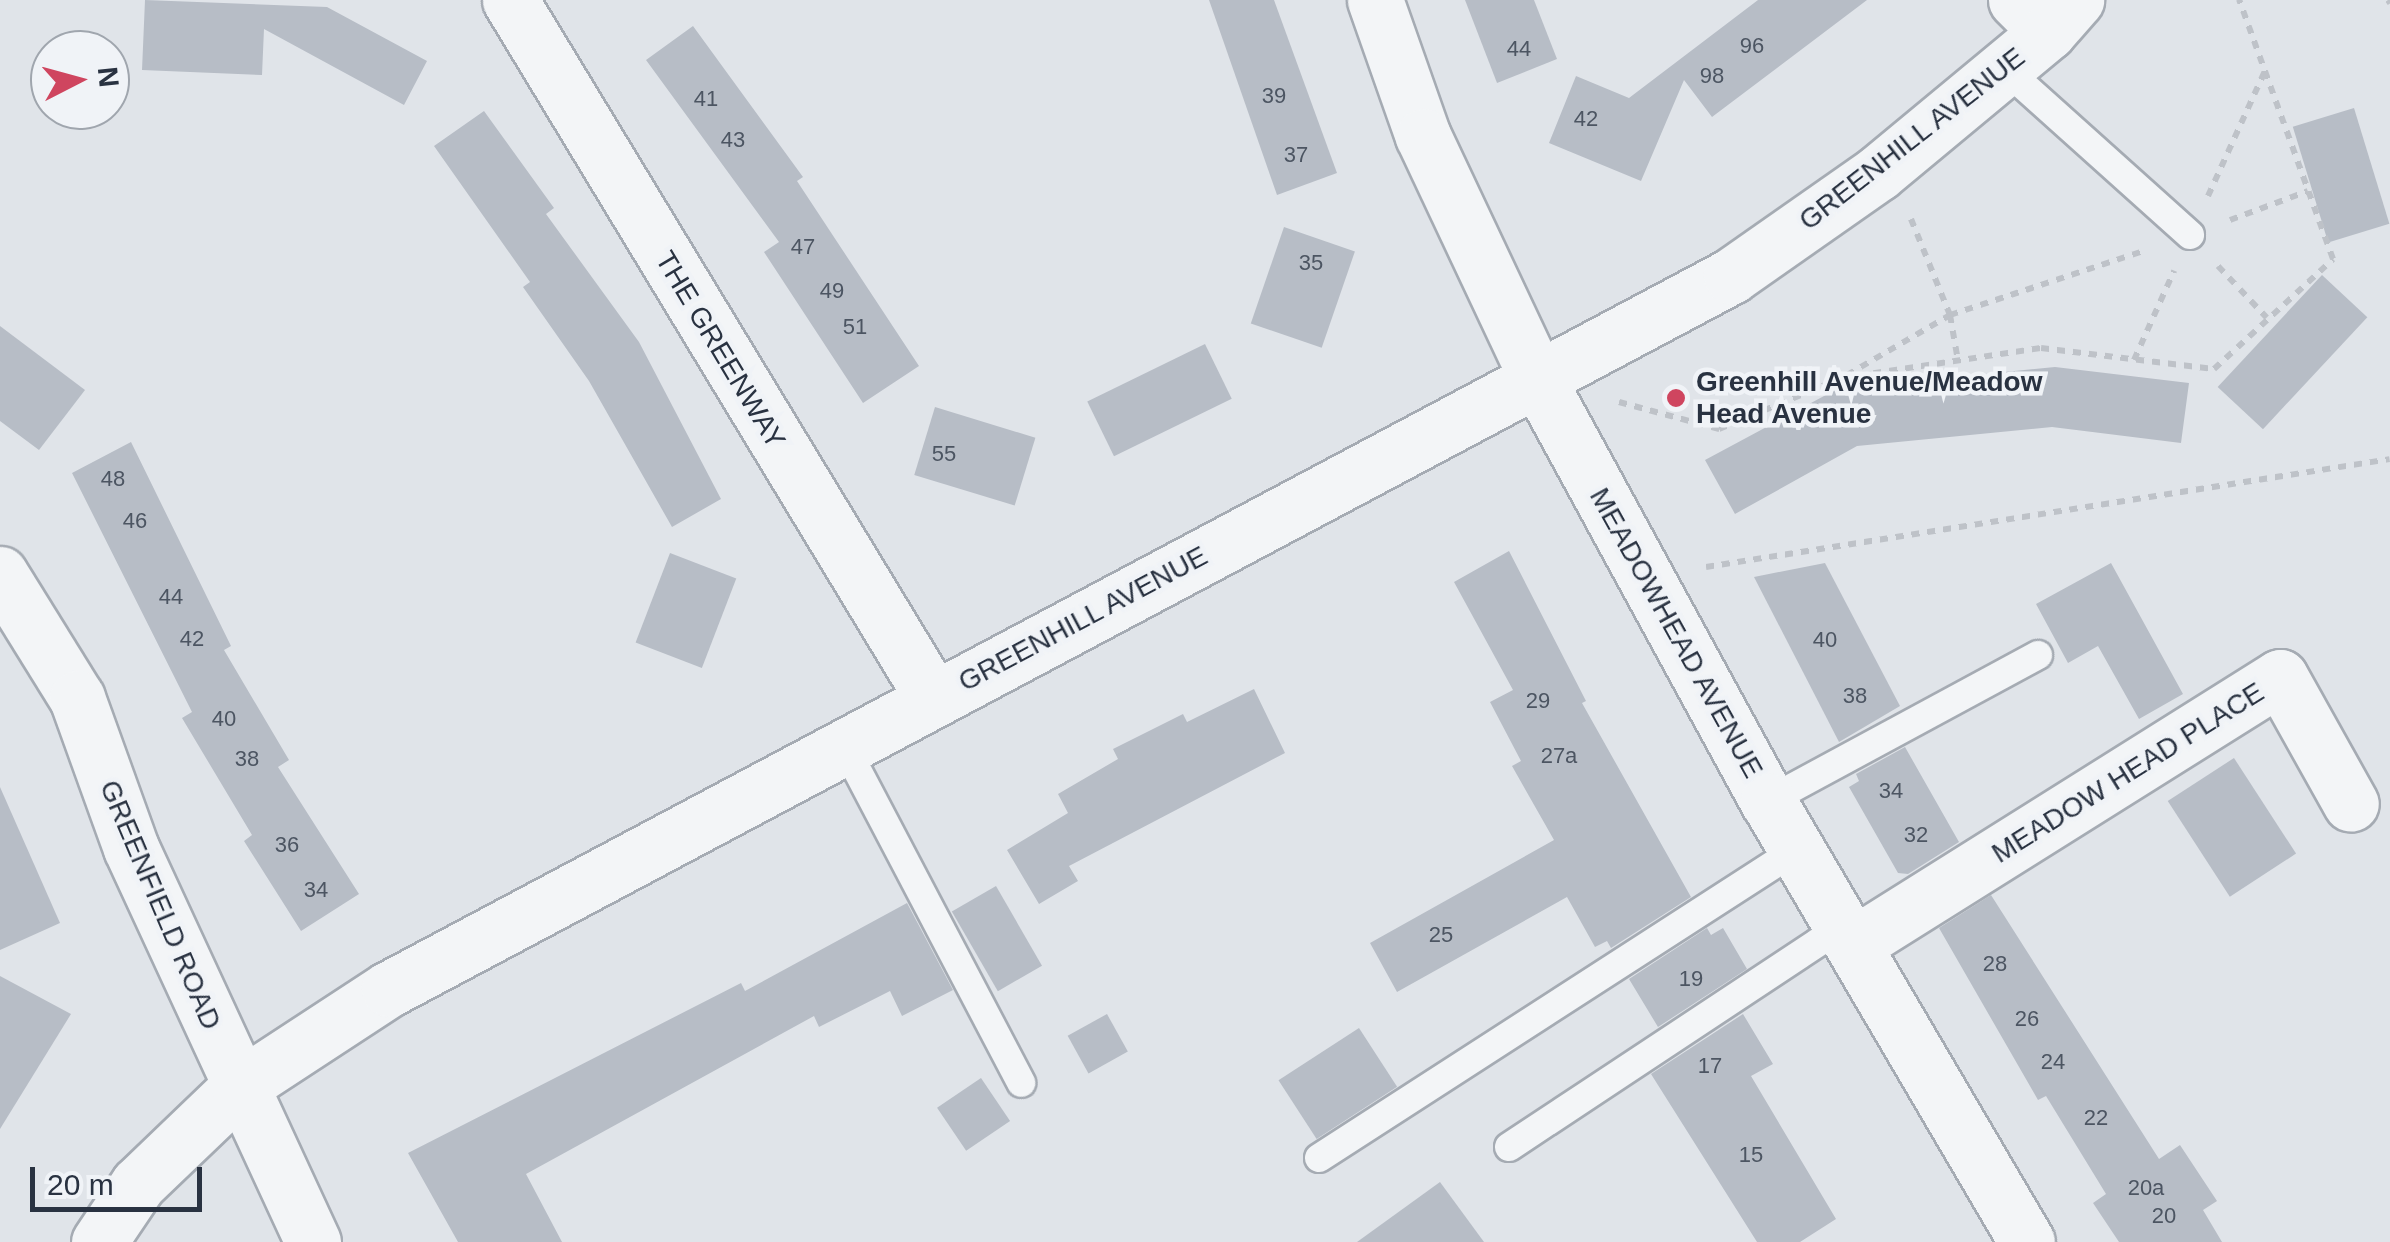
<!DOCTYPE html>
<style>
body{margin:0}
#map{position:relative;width:2390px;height:1242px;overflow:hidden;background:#e0e4e9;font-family:Arial,sans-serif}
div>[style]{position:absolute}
.building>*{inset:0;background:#b7bdc6;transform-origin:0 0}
.path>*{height:6px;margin-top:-3px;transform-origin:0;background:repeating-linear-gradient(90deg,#bec2c8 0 8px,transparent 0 16px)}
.roads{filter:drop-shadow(2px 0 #a5abb3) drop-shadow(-2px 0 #a5abb3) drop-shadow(0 2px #a5abb3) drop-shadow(0 -2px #a5abb3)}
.service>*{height:28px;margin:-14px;padding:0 14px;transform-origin:14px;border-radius:14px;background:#f3f5f7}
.minor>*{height:55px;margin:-27.5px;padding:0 27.5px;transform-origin:27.5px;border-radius:27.5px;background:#f3f5f7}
.tertiary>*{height:55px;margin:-27.5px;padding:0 27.5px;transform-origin:27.5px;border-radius:27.5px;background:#f3f5f7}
.dots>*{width:28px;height:28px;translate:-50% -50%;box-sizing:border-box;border:5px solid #f0f3f7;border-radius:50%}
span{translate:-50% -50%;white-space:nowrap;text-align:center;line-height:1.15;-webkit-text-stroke:9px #f0f3f7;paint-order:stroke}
.number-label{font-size:22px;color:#4c5562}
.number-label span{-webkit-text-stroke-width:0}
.street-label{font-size:28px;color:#293241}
.poi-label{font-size:28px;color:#293241;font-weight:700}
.left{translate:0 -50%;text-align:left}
.north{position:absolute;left:30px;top:30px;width:100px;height:100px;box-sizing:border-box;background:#f0f3f7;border:2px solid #a0a6ae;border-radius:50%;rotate:84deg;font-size:28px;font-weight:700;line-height:40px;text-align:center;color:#293241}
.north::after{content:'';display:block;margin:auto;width:35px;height:45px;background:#cf455f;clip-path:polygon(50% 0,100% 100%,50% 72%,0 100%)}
.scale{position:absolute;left:30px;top:1167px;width:172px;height:45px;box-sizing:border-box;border:5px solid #293241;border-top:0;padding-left:12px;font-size:30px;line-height:35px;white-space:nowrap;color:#293241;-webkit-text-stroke:8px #f0f3f7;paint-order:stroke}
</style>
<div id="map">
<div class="building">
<div style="clip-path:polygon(145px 0,327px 7px,427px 61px,404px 105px,264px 29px,262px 75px,142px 70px)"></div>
<div style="clip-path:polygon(1209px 0,1274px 0,1337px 173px,1277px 195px)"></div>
<div style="clip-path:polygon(1465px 0,1534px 0,1557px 59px,1497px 83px)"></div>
<div style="clip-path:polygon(1758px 0,1867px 0,1712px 117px,1684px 80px,1641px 181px,1549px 143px,1576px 76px,1629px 98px)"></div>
<div style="clip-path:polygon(693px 26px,803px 177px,797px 181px,919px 366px,863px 403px,764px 252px,779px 242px,646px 60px)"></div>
<div style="left:2354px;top:108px;width:121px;height:64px;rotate:73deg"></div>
<div style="clip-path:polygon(484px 111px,554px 208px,546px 214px,639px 342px,721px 499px,672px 527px,589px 381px,523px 287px,530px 282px,434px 146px)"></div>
<div style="left:1284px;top:227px;width:75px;height:102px;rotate:19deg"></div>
<div style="left:2322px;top:275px;width:62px;height:153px;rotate:43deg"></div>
<div style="clip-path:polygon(0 326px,85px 390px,39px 450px,0 421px)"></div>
<div style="left:1205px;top:344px;width:61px;height:131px;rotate:64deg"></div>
<div style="clip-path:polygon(2055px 367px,2189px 383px,2181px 443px,2052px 427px,1857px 446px,1735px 514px,1705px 460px,1837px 389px)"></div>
<div style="left:935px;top:407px;width:105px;height:71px;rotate:17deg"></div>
<div style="clip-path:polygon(131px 442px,231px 646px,224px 650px,289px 760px,278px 767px,359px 894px,301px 931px,244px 841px,252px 835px,182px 718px,192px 712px,72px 473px)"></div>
<div style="clip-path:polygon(1509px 551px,1586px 701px,1582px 703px,1691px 897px,1611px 948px,1607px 941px,1595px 947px,1567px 897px,1397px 992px,1370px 943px,1554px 840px,1512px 766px,1521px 761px,1490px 702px,1513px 690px,1454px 582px)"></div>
<div style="left:670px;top:553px;width:71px;height:96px;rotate:21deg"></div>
<div style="clip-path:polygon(1825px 563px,1900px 706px,1839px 742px,1754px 577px)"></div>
<div style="clip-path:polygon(2111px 563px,2183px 694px,2139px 719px,2098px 646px,2068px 663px,2036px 604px)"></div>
<div style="clip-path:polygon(1254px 689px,1285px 753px,1069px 866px,1078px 881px,1039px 904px,1007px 850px,1068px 813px,1058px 794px,1118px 759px,1113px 749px,1183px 714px,1187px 722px)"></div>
<div style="clip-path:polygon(1905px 747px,1959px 842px,1908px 874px,1898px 873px,1849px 787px,1859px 781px,1856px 774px)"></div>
<div style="left:2234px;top:758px;width:114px;height:79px;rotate:57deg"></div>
<div style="clip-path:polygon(0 787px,60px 923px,0 950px)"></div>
<div style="left:996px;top:886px;width:92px;height:51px;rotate:60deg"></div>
<div style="clip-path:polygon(1991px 895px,2159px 1159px,2180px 1145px,2217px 1201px,2203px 1210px,2222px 1242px,2119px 1242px,2093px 1203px,2106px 1194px,2046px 1096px,2038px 1100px,1939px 928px)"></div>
<div style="clip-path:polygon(907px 903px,953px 990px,902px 1016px,890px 991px,819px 1027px,814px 1016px,526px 1174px,562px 1242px,458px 1242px,408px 1153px,741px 983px,745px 991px)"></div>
<div style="clip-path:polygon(1707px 928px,1711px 935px,1723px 928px,1747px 969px,1658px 1027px,1629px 979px)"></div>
<div style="clip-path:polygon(0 976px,71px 1014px,0 1129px)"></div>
<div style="left:1107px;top:1014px;width:43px;height:45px;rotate:61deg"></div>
<div style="clip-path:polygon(1743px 1014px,1773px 1064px,1751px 1076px,1836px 1219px,1800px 1242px,1757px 1242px,1651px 1074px)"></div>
<div style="left:1359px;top:1028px;width:70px;height:96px;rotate:57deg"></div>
<div style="left:981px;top:1078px;width:52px;height:53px;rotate:56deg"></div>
<div style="clip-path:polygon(1440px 1182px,1484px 1242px,1357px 1242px)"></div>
</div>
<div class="path">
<div style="left:2388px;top:0;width:4px;rotate:56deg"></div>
<div style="left:2208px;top:196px;width:137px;rotate:-65.5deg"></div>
<div style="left:1911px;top:219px;width:104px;rotate:67.9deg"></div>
<div style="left:1950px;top:315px;width:47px;rotate:80.1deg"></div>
<div style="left:2230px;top:220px;width:83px;rotate:-20.4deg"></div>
<div style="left:2218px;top:266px;width:71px;rotate:46.7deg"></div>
<div style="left:2134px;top:360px;width:98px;rotate:-65.8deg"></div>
<div style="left:1847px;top:375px;width:119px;rotate:-30.2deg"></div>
<div style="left:1950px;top:315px;width:203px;rotate:-18.3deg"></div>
<div style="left:1619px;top:402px;width:104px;rotate:15.1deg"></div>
<div style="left:1719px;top:429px;width:133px;rotate:-22.5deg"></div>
<div style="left:1842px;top:378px;width:201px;rotate:-8.6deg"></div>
<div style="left:2041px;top:348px;width:174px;rotate:6.9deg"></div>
<div style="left:2214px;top:369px;width:162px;rotate:-42.7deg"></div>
<div style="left:2333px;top:259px;width:276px;rotate:-109.9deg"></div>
<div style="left:1706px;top:567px;width:692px;rotate:-8.97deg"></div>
</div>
<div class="roads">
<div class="service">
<div style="left:2004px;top:68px;width:250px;rotate:41.9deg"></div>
<div style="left:846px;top:749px;width:377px;rotate:62.3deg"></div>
<div style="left:1768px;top:801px;width:307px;rotate:-28.4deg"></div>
<div style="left:1509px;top:1147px;width:399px;rotate:-33.5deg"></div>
<div style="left:1319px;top:1158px;width:568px;rotate:-32.85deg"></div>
</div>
<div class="minor">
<div style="left:510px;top:0;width:816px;rotate:58.78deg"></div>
<div style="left:1375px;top:0;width:144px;rotate:70.6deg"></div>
<div style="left:1423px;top:136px;width:270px;rotate:64.8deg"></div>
<div style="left:1538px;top:380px;width:480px;rotate:61.4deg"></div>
<div style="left:1768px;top:801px;width:511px;rotate:59.57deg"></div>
<div style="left:2016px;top:0;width:45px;rotate:45deg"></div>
<div style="left:0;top:574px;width:146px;rotate:58.2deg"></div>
<div style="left:77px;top:698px;width:159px;rotate:70.2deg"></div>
<div style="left:131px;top:848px;width:434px;rotate:65.2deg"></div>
<div style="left:1853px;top:945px;width:504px;rotate:-32.11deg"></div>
<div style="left:2280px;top:677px;width:145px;rotate:60.8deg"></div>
</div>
<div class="tertiary">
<div style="left:99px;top:1242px;width:70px;rotate:-56.1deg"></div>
<div style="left:138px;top:1184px;width:140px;rotate:-43.8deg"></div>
<div style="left:239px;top:1087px;width:179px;rotate:-33.2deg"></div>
<div style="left:389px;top:989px;width:1520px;rotate:-27.98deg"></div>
<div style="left:1731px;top:276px;width:179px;rotate:-35deg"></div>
<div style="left:1878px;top:173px;width:221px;rotate:-39.7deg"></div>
<div style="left:2048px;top:32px;width:43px;rotate:-48.8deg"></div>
</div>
</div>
<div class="dots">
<div style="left:1676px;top:398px;background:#cf455f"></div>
</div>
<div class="number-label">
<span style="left:1752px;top:46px">96</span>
<span style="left:1519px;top:49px">44</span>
<span style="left:1712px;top:76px">98</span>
<span style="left:1274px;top:96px">39</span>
<span style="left:706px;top:99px">41</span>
<span style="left:1586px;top:119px">42</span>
<span style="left:733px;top:140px">43</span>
<span style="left:1296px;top:155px">37</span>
<span style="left:803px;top:247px">47</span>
<span style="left:1311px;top:263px">35</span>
<span style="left:832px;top:291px">49</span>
<span style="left:855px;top:327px">51</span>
<span style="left:944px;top:454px">55</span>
<span style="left:113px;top:479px">48</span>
<span style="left:135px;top:521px">46</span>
<span style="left:171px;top:597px">44</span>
<span style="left:192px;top:639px">42</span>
<span style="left:1825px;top:640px">40</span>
<span style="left:1855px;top:696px">38</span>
<span style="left:1538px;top:701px">29</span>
<span style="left:224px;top:719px">40</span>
<span style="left:1559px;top:756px">27a</span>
<span style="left:247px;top:759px">38</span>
<span style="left:1891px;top:791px">34</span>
<span style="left:1916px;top:835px">32</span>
<span style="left:287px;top:845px">36</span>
<span style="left:316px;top:890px">34</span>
<span style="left:1441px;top:935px">25</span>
<span style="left:1995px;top:964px">28</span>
<span style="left:1691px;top:979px">19</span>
<span style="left:2027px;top:1019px">26</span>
<span style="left:2053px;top:1062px">24</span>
<span style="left:1710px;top:1066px">17</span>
<span style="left:2096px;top:1118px">22</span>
<span style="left:1751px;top:1155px">15</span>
<span style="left:2146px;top:1188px">20a</span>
<span style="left:2164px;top:1216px">20</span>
</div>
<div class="street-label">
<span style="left:1912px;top:139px;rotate:-38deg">GREENHILL AVENUE</span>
<span style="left:720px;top:350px;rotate:59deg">THE GREENWAY</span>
<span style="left:1083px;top:619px;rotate:-28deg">GREENHILL AVENUE</span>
<span style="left:1676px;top:633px;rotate:61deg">MEADOWHEAD AVENUE</span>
<span style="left:2128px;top:773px;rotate:-32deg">MEADOW HEAD PLACE</span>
<span style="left:160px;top:905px;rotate:67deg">GREENFIELD ROAD</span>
</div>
<div class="poi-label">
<span class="left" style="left:1696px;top:398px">Greenhill Avenue/Meadow<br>Head Avenue</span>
</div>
<div class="north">N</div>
<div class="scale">20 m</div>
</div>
